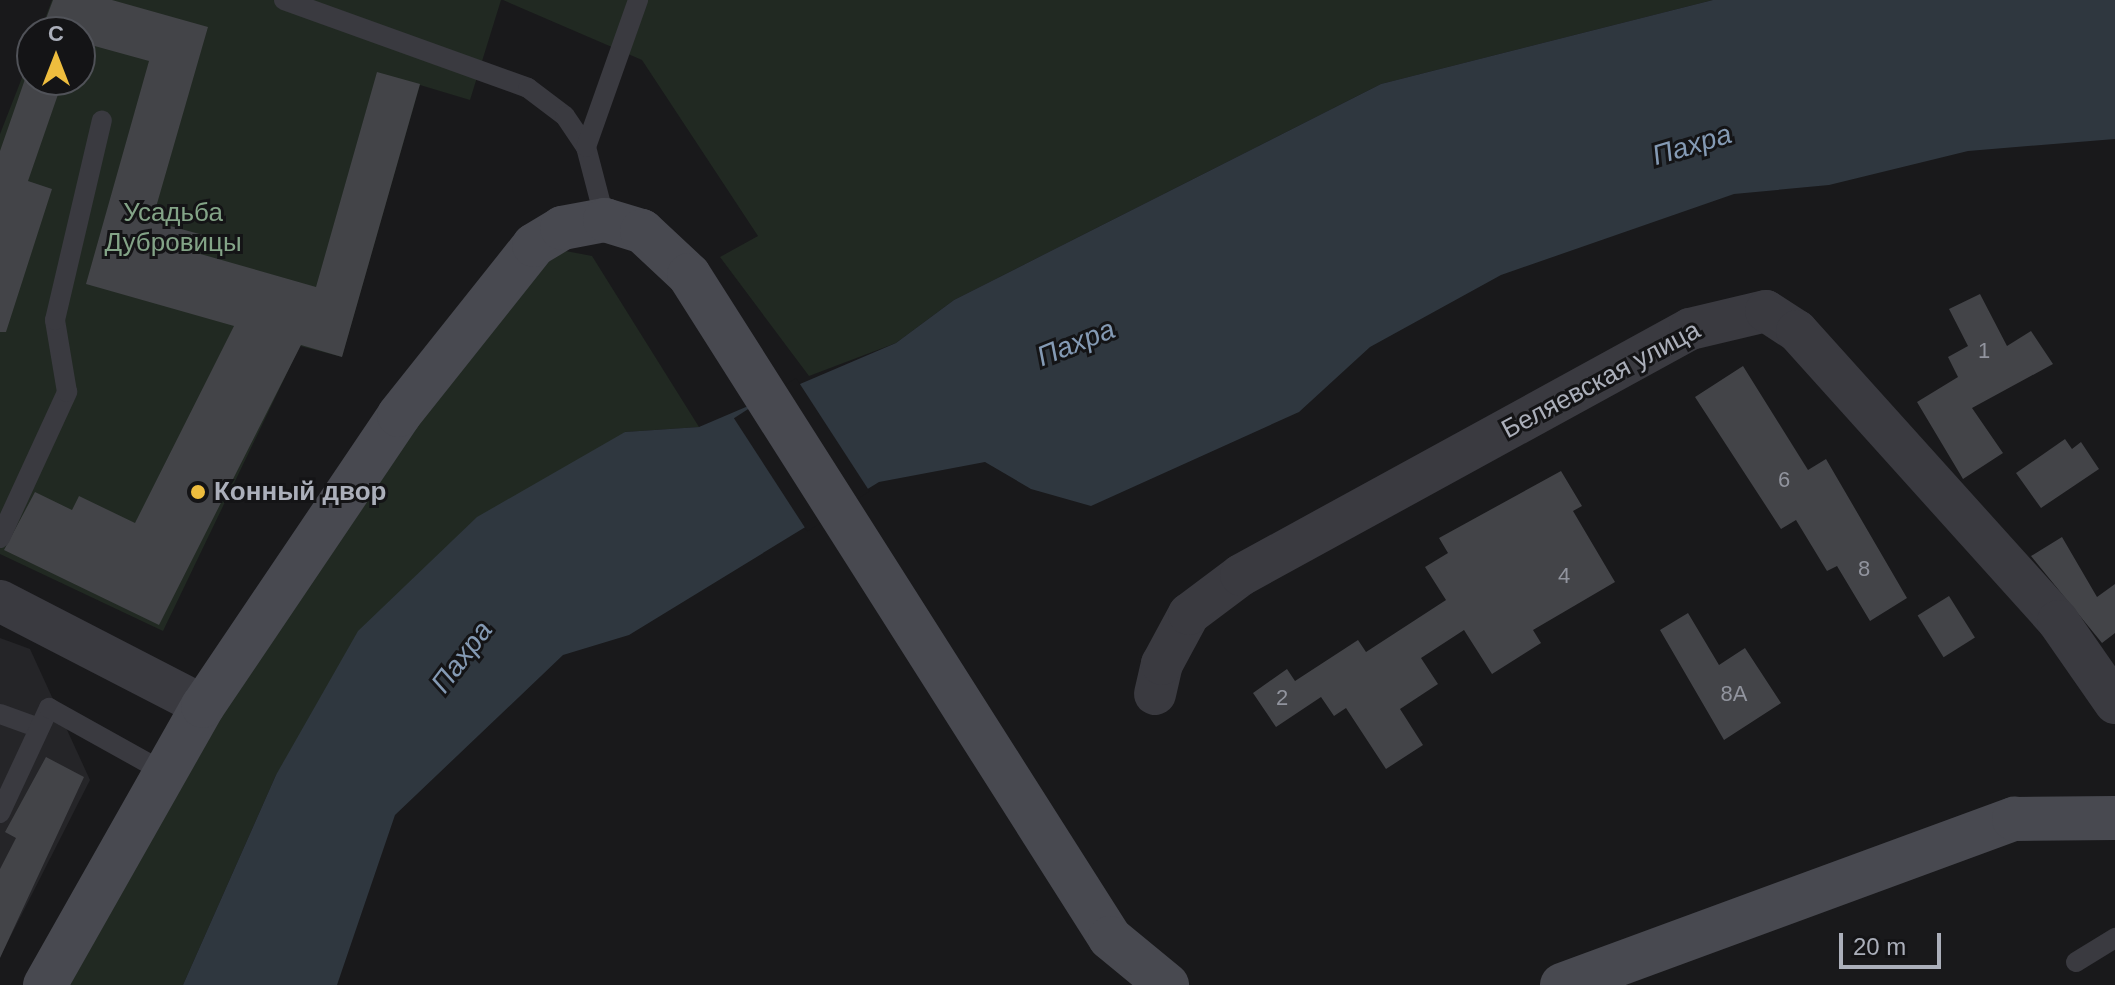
<!DOCTYPE html>
<meta charset="utf-8">
<style>
body{margin:0}
#map{position:relative;width:2115px;height:985px;overflow:hidden;background:#19191b;font-family:Arial,sans-serif}
div>[style]{position:absolute}
.built>*{inset:0;background:#252528}
.green>*{inset:0;background:#212922}
.water>*{inset:0;background:#2f373f}
.pier>*{inset:0;background:#19191b;transform-origin:0 0}
.building>*{inset:0;background:#434448;transform-origin:0 0}
.lane>*{height:20px;margin:-10px;padding:0 10px;transform-origin:10px;border-radius:10px;background:#3a3a40}
.street>*{height:42px;margin:-21px;padding:0 21px;transform-origin:21px;border-radius:21px;background:#3a3a40}
.secondary>*{height:44px;margin:-22px;padding:0 22px;transform-origin:22px;border-radius:22px;background:#484950}
.dots>*{width:22px;height:22px;translate:-50% -50%;box-sizing:border-box;border:4px solid #141416;border-radius:50%}
span{translate:-50% -50%;white-space:nowrap;text-align:center;line-height:1.15;-webkit-text-stroke:6px #141416;paint-order:stroke}
.number-label{font-size:22px;color:#91949e}
.number-label span{-webkit-text-stroke-width:0}
.park-label{font-size:26px;color:#83a487}
.street-label{font-size:26px;color:#abafba}
.poi-label{font-size:26px;color:#abafba;font-weight:700}
.left{translate:0 -50%;text-align:left}
.water-label{font-size:28px;color:#849ab4;font-style:italic}
.north{position:absolute;left:16px;top:16px;width:80px;height:80px;box-sizing:border-box;background:#141416;border:2px solid #505258;border-radius:50%;rotate:0deg;font-size:22px;font-weight:700;line-height:32px;text-align:center;color:#abafba}
.north::after{content:'';display:block;margin:auto;width:28px;height:36px;background:#eebd3e;clip-path:polygon(50% 0,100% 100%,50% 72%,0 100%)}
.scale{position:absolute;left:1839px;top:933px;width:102px;height:36px;box-sizing:border-box;border:4px solid #abafba;border-top:0;padding-left:10px;font-size:24px;line-height:28px;white-space:nowrap;color:#abafba;-webkit-text-stroke:6px #141416;paint-order:stroke}
</style>
<div id="map">
<div class="built">
<div style="clip-path:polygon(0 638px,30px 649px,90px 780px,0 957px)"></div>
</div>
<div class="green">
<div style="clip-path:polygon(52px 0,501px 0,470px 100px,420px 85px,342px 357px,300px 346px,163px 631px,0 554px,0 134px,32px 52px,32px 80px,80px 80px,80px 32px,40px 32px)"></div>
<div style="clip-path:polygon(503px 0,1713px 0,1381px 84px,954px 300px,896px 343px,809px 376px,720px 257px,758px 236px,642px 60px)"></div>
<div style="clip-path:polygon(534px 245px,592px 256px,699px 427px,625px 432px,276px 775px,183px 985px,45px 985px,94px 894px)"></div>
</div>
<div class="water">
<div style="clip-path:polygon(1713px 0,2115px 0,2115px 139px,1968px 151px,1829px 185px,1734px 194px,1501px 275px,1370px 347px,1299px 412px,1091px 506px,1031px 489px,985px 462px,879px 482px,629px 635px,563px 655px,395px 815px,337px 985px,183px 985px,276px 775px,358px 631px,477px 517px,625px 432px,699px 427px,896px 343px,954px 300px,1381px 84px)"></div>
</div>
<div class="pier">
<div style="left:796px;top:378px;width:135px;height:74px;rotate:57deg"></div>
</div>
<div class="building">
<div style="clip-path:polygon(53px 0,112px 0,208px 27px,152px 221px,203px 235px,197px 253px,316px 287px,377px 72px,420px 84px,342px 357px,301px 345px,159px 625px,4px 550px,35px 492px,72px 510px,79px 496px,135px 523px,234px 326px,86px 284px,149px 61px,80px 42px,80px 32px,41px 32px)"></div>
<div style="clip-path:polygon(32px 59px,32px 80px,63px 80px,28px 181px,52px 189px,6px 332px,0 332px,0 151px)"></div>
<div style="clip-path:polygon(1980px 294px,2007px 346px,2031px 331px,2053px 364px,1972px 408px,2003px 453px,1963px 479px,1917px 402px,1958px 377px,1948px 357px,1968px 346px,1949px 309px)"></div>
<div style="clip-path:polygon(1743px 366px,1808px 470px,1826px 459px,1907px 598px,1870px 621px,1837px 566px,1827px 571px,1796px 520px,1781px 529px,1695px 397px)"></div>
<div style="clip-path:polygon(2065px 439px,2072px 449px,2081px 442px,2099px 469px,2041px 508px,2016px 473px)"></div>
<div style="clip-path:polygon(1561px 471px,1582px 506px,1573px 511px,1615px 582px,1533px 630px,1541px 643px,1492px 674px,1464px 630px,1421px 658px,1438px 684px,1400px 709px,1423px 745px,1386px 769px,1346px 708px,1334px 716px,1321px 697px,1276px 727px,1253px 693px,1287px 669px,1295px 681px,1358px 640px,1366px 652px,1446px 600px,1425px 567px,1448px 553px,1439px 538px)"></div>
<div style="clip-path:polygon(2062px 537px,2097px 597px,2115px 584px,2115px 633px,2102px 643px,2031px 556px)"></div>
<div style="left:1949px;top:596px;width:49px;height:37px;rotate:58deg"></div>
<div style="clip-path:polygon(1688px 613px,1719px 665px,1745px 648px,1781px 703px,1724px 740px,1660px 630px)"></div>
<div style="clip-path:polygon(46px 757px,84px 777px,0 958px,0 869px,16px 838px,5px 832px)"></div>
</div>
<div class="lane">
<div style="left:284px;top:0;width:259px;rotate:19.8deg"></div>
<div style="left:528px;top:88px;width:46px;rotate:37.1deg"></div>
<div style="left:565px;top:116px;width:37px;rotate:56deg"></div>
<div style="left:586px;top:147px;width:75px;rotate:75.4deg"></div>
<div style="left:586px;top:147px;width:156px;rotate:-70.5deg"></div>
<div style="left:0;top:538px;width:161px;rotate:-65.3deg"></div>
<div style="left:67px;top:392px;width:73px;rotate:-99.5deg"></div>
<div style="left:55px;top:320px;width:205px;rotate:-76.8deg"></div>
<div style="left:0;top:714px;width:41px;rotate:19.7deg"></div>
<div style="left:0;top:813px;width:116px;rotate:-65deg"></div>
<div style="left:49px;top:708px;width:132px;rotate:29.1deg"></div>
<div style="left:2076px;top:962px;width:46px;rotate:-31.6deg"></div>
</div>
<div class="street">
<div style="left:0;top:601px;width:229px;rotate:27.3deg"></div>
<div style="left:1155px;top:694px;width:31px;rotate:-77deg"></div>
<div style="left:1162px;top:664px;width:57px;rotate:-61.6deg"></div>
<div style="left:1189px;top:614px;width:65px;rotate:-36.9deg"></div>
<div style="left:1241px;top:575px;width:512px;rotate:-28.72deg"></div>
<div style="left:1690px;top:329px;width:78px;rotate:-13.3deg"></div>
<div style="left:1766px;top:311px;width:37px;rotate:33deg"></div>
<div style="left:1797px;top:331px;width:390px;rotate:48deg"></div>
<div style="left:2058px;top:621px;width:100px;rotate:55.2deg"></div>
</div>
<div class="secondary">
<div style="left:45px;top:985px;width:321px;rotate:-60.5deg"></div>
<div style="left:203px;top:706px;width:351px;rotate:-56deg"></div>
<div style="left:399px;top:415px;width:217px;rotate:-51.5deg"></div>
<div style="left:534px;top:245px;width:33px;rotate:-31deg"></div>
<div style="left:562px;top:228px;width:44px;rotate:-10.5deg"></div>
<div style="left:605px;top:220px;width:39px;rotate:17deg"></div>
<div style="left:642px;top:231px;width:64px;rotate:43.1deg"></div>
<div style="left:689px;top:275px;width:785px;rotate:57.58deg"></div>
<div style="left:1110px;top:938px;width:74px;rotate:39.5deg"></div>
<div style="left:1562px;top:985px;width:482px;rotate:-20.2deg"></div>
<div style="left:2014px;top:819px;width:101px;rotate:-0.6deg"></div>
</div>
<div class="dots">
<div style="left:198px;top:492px;background:#eebd3e"></div>
</div>
<div class="number-label">
<span style="left:1984px;top:351px">1</span>
<span style="left:1784px;top:480px">6</span>
<span style="left:1864px;top:569px">8</span>
<span style="left:1564px;top:576px">4</span>
<span style="left:1734px;top:694px">8А</span>
<span style="left:1282px;top:698px">2</span>
</div>
<div class="park-label">
<span style="left:173px;top:228px">Усадьба<br>Дубровицы</span>
</div>
<div class="street-label">
<span style="left:1601px;top:380px;rotate:-28deg">Беляевская улица</span>
</div>
<div class="poi-label">
<span class="left" style="left:214px;top:492px">Конный двор</span>
</div>
<div class="water-label">
<span style="left:1692px;top:145px;rotate:-17deg">Пахра</span>
<span style="left:1076px;top:343px;rotate:-22deg">Пахра</span>
<span style="left:462px;top:657px;rotate:-53deg">Пахра</span>
</div>
<div class="north">С</div>
<div class="scale">20 m</div>
</div>
